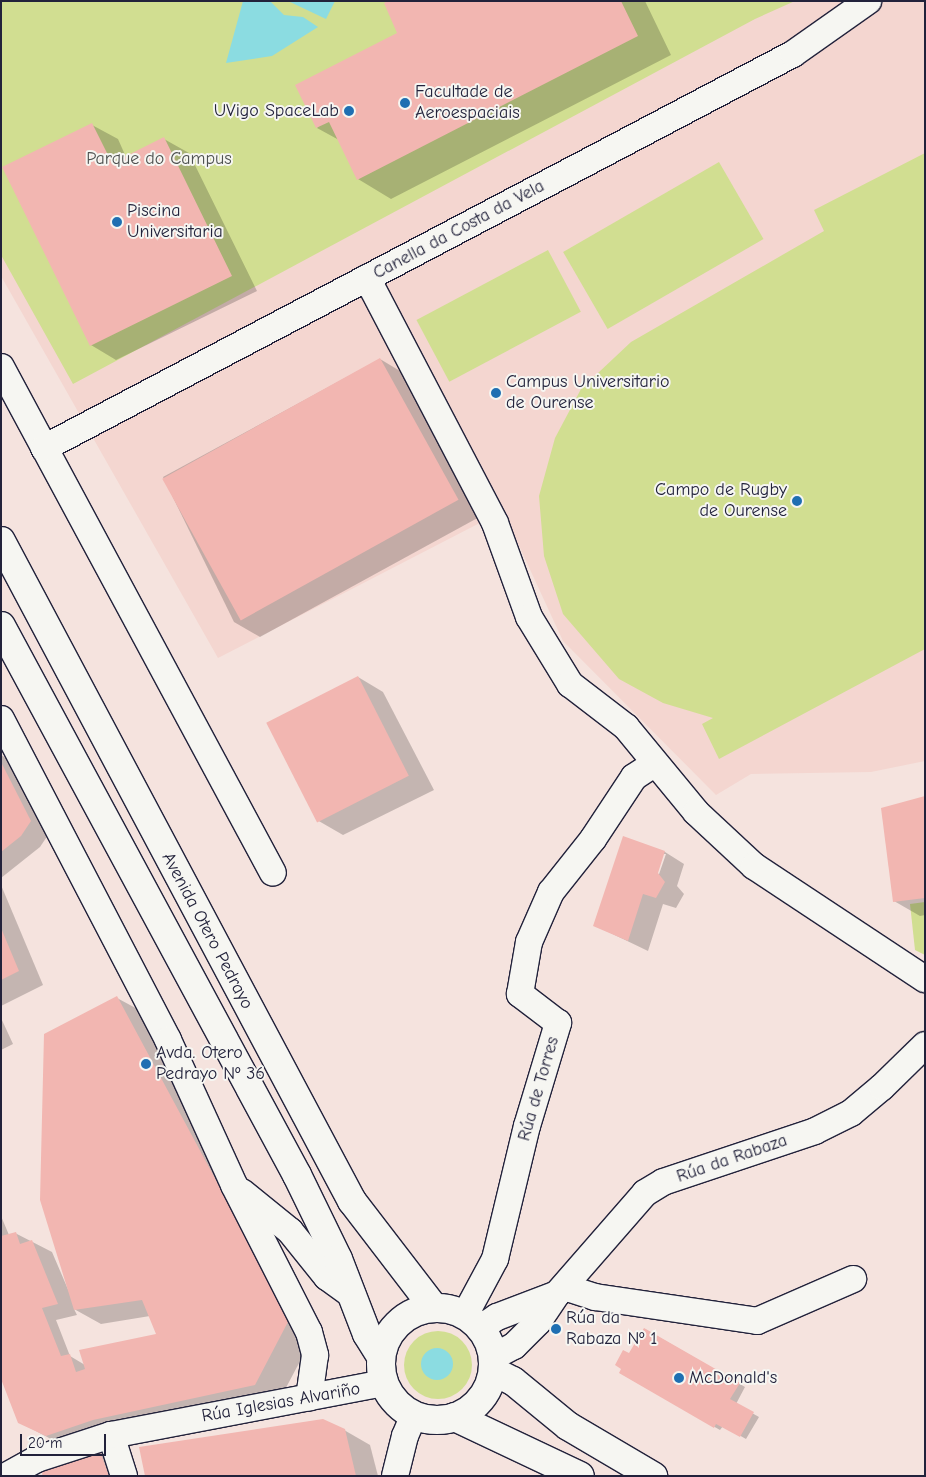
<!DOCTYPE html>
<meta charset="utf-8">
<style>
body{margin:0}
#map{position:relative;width:926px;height:1477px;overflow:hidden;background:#f5e3de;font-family:"Comic Neue",sans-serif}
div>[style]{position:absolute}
.built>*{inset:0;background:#f4d6d0}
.green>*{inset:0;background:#d1de91;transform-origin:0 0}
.round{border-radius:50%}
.water>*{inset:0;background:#8bdce1}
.shadow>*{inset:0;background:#0003}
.building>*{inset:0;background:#f2b6b1;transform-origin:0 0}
.roads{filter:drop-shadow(1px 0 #22223b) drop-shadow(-1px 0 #22223b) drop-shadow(0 1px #22223b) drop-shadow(0 -1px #22223b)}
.street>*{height:26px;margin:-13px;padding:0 13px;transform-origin:13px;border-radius:13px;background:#f6f6f2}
.primary>*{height:28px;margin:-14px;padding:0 14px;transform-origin:14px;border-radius:14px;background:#f6f6f2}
.primary>.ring{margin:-14px;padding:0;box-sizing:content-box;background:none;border:28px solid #f6f6f2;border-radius:50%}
.dots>*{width:14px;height:14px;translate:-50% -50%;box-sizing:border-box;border:2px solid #f6f6f2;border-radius:50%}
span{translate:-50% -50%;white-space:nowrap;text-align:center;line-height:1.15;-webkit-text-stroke:4px #f6f6f2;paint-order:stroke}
.poi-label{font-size:18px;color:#22223b}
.left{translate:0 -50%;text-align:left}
.right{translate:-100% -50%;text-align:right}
.park-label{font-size:18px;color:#4e5150}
.street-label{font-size:18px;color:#22223b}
.frame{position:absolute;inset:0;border:2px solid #22223b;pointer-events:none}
.scale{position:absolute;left:20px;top:1434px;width:86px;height:22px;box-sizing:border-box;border:2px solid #22223b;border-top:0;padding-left:6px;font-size:15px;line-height:18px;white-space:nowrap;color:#22223b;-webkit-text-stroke:4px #f6f6f2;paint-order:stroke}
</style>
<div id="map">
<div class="built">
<div style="clip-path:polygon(1px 1px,925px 1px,925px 761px,871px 772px,751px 774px,716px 795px,563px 641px,503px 511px,218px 658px,1px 276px)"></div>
</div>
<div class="green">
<div style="clip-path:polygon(1px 1px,795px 1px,755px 19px,73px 384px,1px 255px)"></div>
<div style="clip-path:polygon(925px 153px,925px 649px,719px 759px,702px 724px,713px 718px,663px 703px,619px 679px,563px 614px,544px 556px,539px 496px,555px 438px,581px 389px,631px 342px,824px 231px,814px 210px)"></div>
<div style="left:719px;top:162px;width:89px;height:180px;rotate:60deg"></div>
<div style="left:548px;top:250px;width:70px;height:149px;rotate:62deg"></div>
<div style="clip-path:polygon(925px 902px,925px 955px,915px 950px,910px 904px)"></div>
<div class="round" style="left:404px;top:1331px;width:68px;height:68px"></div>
</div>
<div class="water">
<div style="clip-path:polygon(243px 1px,270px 1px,284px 15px,303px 17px,318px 27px,272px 56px,226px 63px)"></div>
<div style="clip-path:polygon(288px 1px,335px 1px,326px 19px)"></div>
<div class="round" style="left:421px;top:1348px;width:32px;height:32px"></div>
</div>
<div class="shadow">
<div style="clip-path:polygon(391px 1px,645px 1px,671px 55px,391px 199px,358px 179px,339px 140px,317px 128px,398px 33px)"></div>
<div style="clip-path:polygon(92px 125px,118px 139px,126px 157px,164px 139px,189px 153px,257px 291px,116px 360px,91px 345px)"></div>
<div style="clip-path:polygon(380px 359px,405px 374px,483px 515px,260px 637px,234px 622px,163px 477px)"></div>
<div style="clip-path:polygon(358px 677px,383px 692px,434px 790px,343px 835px,317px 820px)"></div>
<div style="clip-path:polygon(1px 755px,14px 763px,50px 832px,40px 847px,1px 878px)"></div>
<div style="clip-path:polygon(925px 796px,925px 915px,920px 916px,894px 901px)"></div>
<div style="clip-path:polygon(evenodd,624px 838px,665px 852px,684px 864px,677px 886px,684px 894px,676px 908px,663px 904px,648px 951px,594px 925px,624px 838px,663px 854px,666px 854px,657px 880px,654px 879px,663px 854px)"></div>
<div style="clip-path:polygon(1px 885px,43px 985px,1px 1006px)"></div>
<div style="clip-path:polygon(evenodd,117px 998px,143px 1012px,315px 1333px,280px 1399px,66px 1447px,19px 1422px,1px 1375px,1px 1216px,9px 1235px,15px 1233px,52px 1252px,70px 1294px,117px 998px,74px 1309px,101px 1324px,150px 1316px,159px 1337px,85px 1365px,70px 1356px,56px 1320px,77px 1315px,74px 1309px)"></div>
<div style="clip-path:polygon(1px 1018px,13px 1044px,1px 1050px)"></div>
<div style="clip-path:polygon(645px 1329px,745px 1387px,736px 1404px,759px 1417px,746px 1439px,723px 1426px,720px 1430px,620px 1373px)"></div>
<div style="clip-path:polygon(344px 1430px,370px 1445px,378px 1476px,147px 1476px)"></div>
<div style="clip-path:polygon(99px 1450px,113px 1458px,119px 1476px,43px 1476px)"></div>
</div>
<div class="building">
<div style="clip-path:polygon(388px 1px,621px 1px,638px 36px,357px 180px,329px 122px,316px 128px,295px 85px,397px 33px,384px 3px)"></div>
<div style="clip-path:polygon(92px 123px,112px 163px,164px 137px,232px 276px,90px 346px,2px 167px)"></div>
<div style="left:380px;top:358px;width:162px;height:249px;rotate:61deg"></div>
<div style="left:358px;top:676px;width:112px;height:103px;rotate:63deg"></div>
<div style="clip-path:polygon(1px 762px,31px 821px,21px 836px,1px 852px)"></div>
<div style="clip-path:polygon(925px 796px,925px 898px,893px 902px,881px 808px)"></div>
<div style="clip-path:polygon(623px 836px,665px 851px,658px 873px,665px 882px,656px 898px,643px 894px,628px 941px,593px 926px)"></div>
<div style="clip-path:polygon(1px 928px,19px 971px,1px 980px)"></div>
<div style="clip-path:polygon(117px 996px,290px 1318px,255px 1385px,93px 1420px,46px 1436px,18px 1423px,1px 1379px,1px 1236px,16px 1232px,20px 1244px,32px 1240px,58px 1304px,42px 1308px,61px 1356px,70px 1354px,76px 1372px,85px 1369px,79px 1350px,156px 1334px,142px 1300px,74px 1310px,40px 1200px,44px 1034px)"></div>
<div style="clip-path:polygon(644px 1328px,740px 1383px,730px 1399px,754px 1412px,740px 1437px,716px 1424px,714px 1428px,619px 1373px,621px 1369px,615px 1365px,623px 1350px,629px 1353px)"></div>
<div style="clip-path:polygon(323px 1419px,345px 1429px,356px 1476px,145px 1476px,139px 1447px)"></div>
<div style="clip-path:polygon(99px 1449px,109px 1476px,42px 1476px,43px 1467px)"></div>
</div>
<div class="roads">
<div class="street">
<div style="left:367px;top:278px;width:276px;rotate:62.4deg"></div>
<div style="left:495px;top:523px;width:100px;rotate:70.1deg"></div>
<div style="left:529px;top:617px;width:79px;rotate:58.5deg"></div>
<div style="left:570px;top:684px;width:71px;rotate:37.5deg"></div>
<div style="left:626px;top:727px;width:110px;rotate:50.5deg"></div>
<div style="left:696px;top:812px;width:79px;rotate:43deg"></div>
<div style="left:754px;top:866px;width:205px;rotate:33.5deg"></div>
<div style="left:1px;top:367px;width:574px;rotate:61.74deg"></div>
<div style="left:44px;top:448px;width:846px;rotate:-27.75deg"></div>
<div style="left:793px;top:54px;width:92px;rotate:-35.2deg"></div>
<div style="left:1px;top:719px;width:362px;rotate:62.5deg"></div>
<div style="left:168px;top:1040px;width:159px;rotate:65.5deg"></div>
<div style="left:234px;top:1185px;width:165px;rotate:63deg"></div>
<div style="left:309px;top:1332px;width:24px;rotate:75deg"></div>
<div style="left:315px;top:1355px;width:43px;rotate:97.9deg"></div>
<div style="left:242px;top:1192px;width:62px;rotate:39.1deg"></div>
<div style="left:290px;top:1231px;width:59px;rotate:51.2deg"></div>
<div style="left:327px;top:1277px;width:32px;rotate:36deg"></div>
<div style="left:564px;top:1287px;width:33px;rotate:18deg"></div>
<div style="left:595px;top:1297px;width:164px;rotate:8.4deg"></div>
<div style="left:757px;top:1321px;width:105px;rotate:-23.6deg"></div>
<div style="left:465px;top:1315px;width:64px;rotate:-61.8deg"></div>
<div style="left:495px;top:1259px;width:137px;rotate:-76.5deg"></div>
<div style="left:527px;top:1126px;width:108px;rotate:-73.2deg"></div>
<div style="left:558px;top:1023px;width:48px;rotate:-142.7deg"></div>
<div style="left:520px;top:994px;width:53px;rotate:-80.2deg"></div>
<div style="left:529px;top:942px;width:55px;rotate:-66.3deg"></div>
<div style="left:551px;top:892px;width:68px;rotate:-51.6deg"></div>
<div style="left:593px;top:839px;width:74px;rotate:-56.5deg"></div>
<div style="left:634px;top:777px;width:24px;rotate:-33deg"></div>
<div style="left:481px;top:1328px;width:19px;rotate:-35deg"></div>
<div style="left:497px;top:1317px;width:64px;rotate:-21deg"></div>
<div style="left:493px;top:1357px;width:24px;rotate:-28deg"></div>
<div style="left:514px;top:1346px;width:34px;rotate:-45deg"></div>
<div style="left:538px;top:1322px;width:34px;rotate:-56deg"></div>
<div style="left:557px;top:1294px;width:134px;rotate:-48.9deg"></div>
<div style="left:645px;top:1193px;width:21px;rotate:-31deg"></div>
<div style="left:663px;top:1182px;width:160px;rotate:-18.5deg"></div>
<div style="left:815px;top:1131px;width:40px;rotate:-26.6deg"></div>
<div style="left:851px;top:1113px;width:40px;rotate:-40deg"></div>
<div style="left:882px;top:1087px;width:60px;rotate:-44.3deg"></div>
<div style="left:111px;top:1435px;width:43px;rotate:72.4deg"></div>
<div style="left:6px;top:1476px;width:35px;rotate:-29deg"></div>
<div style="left:37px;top:1459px;width:78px;rotate:-18deg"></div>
<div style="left:111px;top:1435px;width:278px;rotate:-10.8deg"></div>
<div style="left:395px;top:1476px;width:41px;rotate:-76deg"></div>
<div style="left:405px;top:1436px;width:23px;rotate:-67deg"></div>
</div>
<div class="primary">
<div style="left:1px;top:541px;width:748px;rotate:62deg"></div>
<div style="left:352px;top:1201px;width:135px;rotate:52.5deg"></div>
<div style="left:1px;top:626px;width:624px;rotate:61.67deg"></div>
<div style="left:297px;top:1175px;width:93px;rotate:64deg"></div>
<div style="left:338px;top:1259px;width:80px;rotate:68.9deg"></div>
<div style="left:367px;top:1334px;width:26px;rotate:58deg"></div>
<div class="ring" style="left:381px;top:1308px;width:84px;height:84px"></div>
<div style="left:493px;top:1371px;width:22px;rotate:27deg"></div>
<div style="left:513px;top:1381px;width:71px;rotate:39.3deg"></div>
<div style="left:568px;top:1426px;width:99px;rotate:30.5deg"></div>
<div style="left:455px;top:1417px;width:138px;rotate:25.3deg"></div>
</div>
</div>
<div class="dots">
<div style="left:405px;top:103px;background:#1f6fb2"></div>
<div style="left:349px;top:111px;background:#1f6fb2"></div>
<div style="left:117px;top:222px;background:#1f6fb2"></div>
<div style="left:496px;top:393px;background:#1f6fb2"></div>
<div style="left:797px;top:501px;background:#1f6fb2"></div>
<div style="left:146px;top:1064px;background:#1f6fb2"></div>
<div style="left:556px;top:1329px;background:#1f6fb2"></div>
<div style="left:679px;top:1378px;background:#1f6fb2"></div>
</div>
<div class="poi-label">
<span class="left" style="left:415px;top:103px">Facultade de<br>Aeroespaciais</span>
<span class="right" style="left:339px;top:111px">UVigo SpaceLab</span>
<span class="left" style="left:127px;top:222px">Piscina<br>Universitaria</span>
<span class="left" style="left:506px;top:393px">Campus Universitario<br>de Ourense</span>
<span class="right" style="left:787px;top:501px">Campo de Rugby<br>de Ourense</span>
<span class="left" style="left:156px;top:1064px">Avda. Otero<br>Pedrayo Nº 36</span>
<span class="left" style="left:566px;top:1329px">Rúa da<br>Rabaza Nº 1</span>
<span class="left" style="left:689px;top:1378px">McDonald's</span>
</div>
<div class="park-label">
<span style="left:159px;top:159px">Parque do Campus</span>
</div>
<div class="street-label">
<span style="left:459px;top:230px;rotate:-28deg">Canella da Costa da Vela</span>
<span style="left:207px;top:931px;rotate:62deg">Avenida Otero Pedrayo</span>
<span style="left:539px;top:1089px;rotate:-74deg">Rúa de Torres</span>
<span style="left:732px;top:1159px;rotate:-19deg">Rúa da Rabaza</span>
<span style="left:281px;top:1403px;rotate:-10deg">Rúa Iglesias Alvariño</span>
</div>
<div class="frame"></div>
<div class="scale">20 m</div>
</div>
